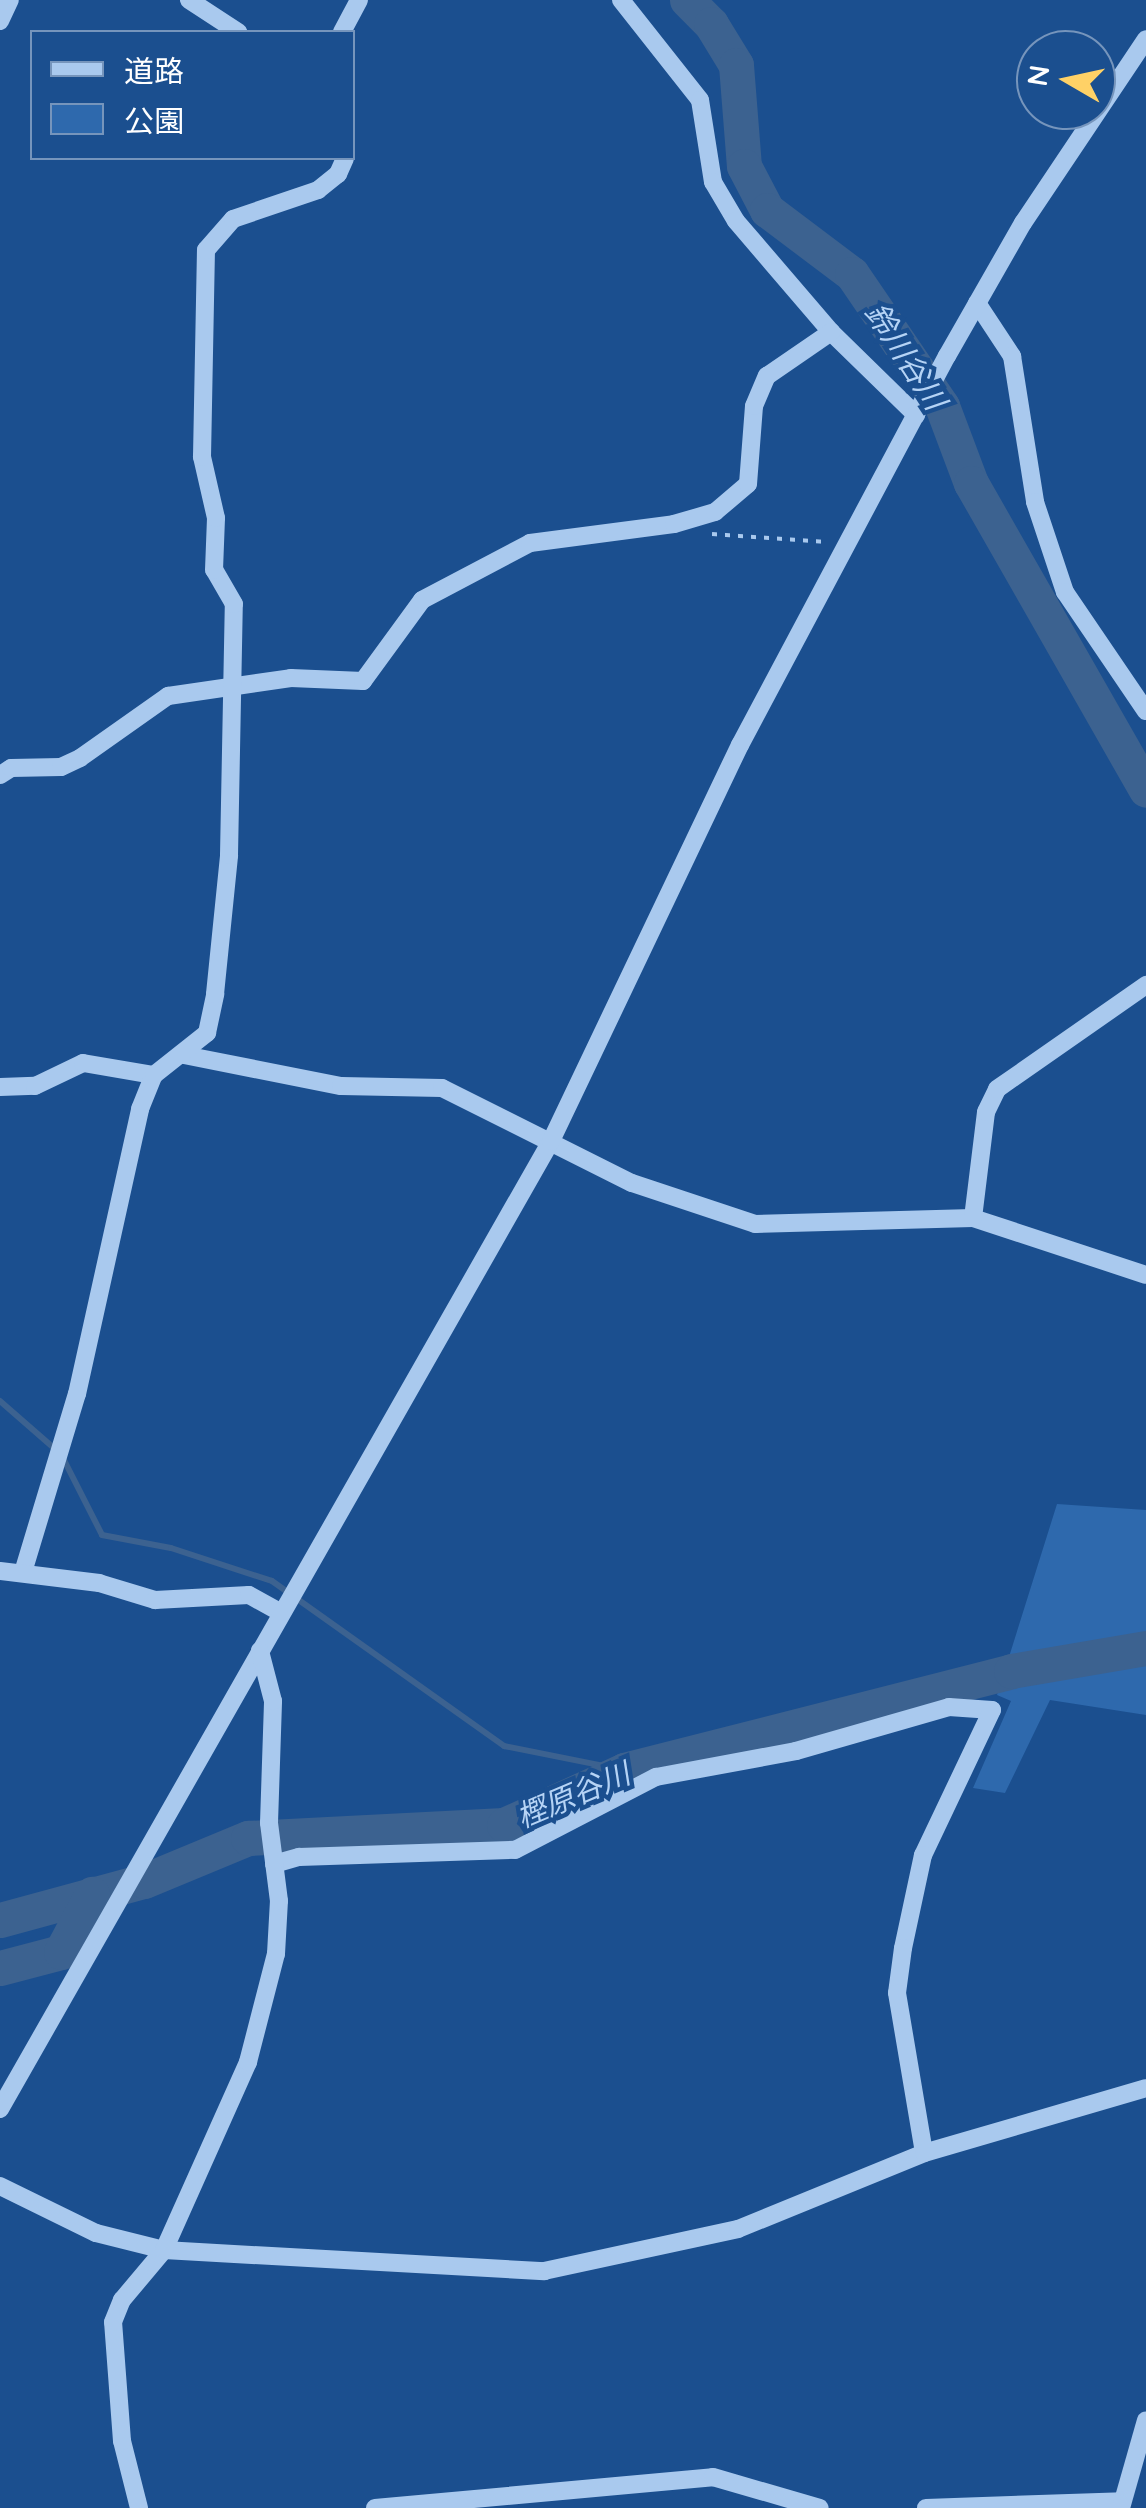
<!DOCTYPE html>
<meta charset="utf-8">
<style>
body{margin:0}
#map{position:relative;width:1146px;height:2508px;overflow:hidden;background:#1b4f8f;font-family:Quicksand,"Noto Sans JP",sans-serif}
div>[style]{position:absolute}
.green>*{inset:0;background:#2e69ad}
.stream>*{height:6px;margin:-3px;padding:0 3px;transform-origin:3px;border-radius:3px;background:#3c6290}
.river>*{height:35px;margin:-17.5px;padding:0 17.5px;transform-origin:17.5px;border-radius:17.5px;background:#3c6290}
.path>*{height:4px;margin-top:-2px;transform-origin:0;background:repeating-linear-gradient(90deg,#a9c9ee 0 5px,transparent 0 13px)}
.minor>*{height:18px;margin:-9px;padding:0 9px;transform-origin:9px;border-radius:9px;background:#a9c9ee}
span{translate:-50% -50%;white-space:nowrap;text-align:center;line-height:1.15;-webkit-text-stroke:9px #1b4f8f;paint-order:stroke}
.water-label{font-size:30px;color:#b5d3f5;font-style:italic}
.legend{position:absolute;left:30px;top:30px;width:325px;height:130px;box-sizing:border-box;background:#1b4f8f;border:2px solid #7695bc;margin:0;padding:12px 18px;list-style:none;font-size:30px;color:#fff}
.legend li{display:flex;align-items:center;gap:20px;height:50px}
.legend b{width:50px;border:2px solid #7695bc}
.north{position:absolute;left:1016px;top:30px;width:100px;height:100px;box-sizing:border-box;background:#1b4f8f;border:2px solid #7695bc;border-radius:50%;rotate:279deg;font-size:28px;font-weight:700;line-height:40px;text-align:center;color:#fff}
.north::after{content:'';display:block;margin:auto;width:35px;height:45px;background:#ffd166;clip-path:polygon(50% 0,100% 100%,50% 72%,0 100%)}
</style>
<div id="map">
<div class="green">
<div style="clip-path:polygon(1057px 1504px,1146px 1510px,1146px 1715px,1050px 1700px,1005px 1793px,973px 1788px,1011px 1701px,997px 1695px)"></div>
</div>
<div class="stream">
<div style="left:0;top:1401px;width:73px;rotate:41.1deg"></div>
<div style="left:63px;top:1458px;width:86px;rotate:63.1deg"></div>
<div style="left:102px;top:1535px;width:70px;rotate:10.7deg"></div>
<div style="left:171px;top:1548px;width:106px;rotate:18.1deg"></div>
<div style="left:272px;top:1581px;width:285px;rotate:35.4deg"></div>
<div style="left:504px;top:1746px;width:122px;rotate:11.3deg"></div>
</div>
<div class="river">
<div style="left:687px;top:0;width:34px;rotate:45deg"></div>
<div style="left:711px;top:24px;width:48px;rotate:58.6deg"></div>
<div style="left:736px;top:65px;width:101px;rotate:85.5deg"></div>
<div style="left:744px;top:166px;width:50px;rotate:62.4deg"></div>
<div style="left:767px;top:210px;width:106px;rotate:37deg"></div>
<div style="left:852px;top:274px;width:160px;rotate:55.7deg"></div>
<div style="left:942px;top:406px;width:82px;rotate:69.4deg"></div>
<div style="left:971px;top:483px;width:353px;rotate:60.3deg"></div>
<div style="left:0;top:1920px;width:149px;rotate:-15.2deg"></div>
<div style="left:144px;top:1881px;width:113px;rotate:-22.5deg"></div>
<div style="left:248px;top:1838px;width:256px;rotate:-2.9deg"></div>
<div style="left:504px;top:1825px;width:132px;rotate:-24.6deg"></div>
<div style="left:624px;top:1770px;width:399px;rotate:-14.3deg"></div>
<div style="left:1011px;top:1671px;width:137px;rotate:-9.7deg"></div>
<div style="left:0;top:1968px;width:63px;rotate:-14.7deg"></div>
<div style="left:61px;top:1952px;width:66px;rotate:-61.9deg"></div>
</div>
<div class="path">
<div style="left:712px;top:534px;width:115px;rotate:4deg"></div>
</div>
<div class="minor">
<div style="left:189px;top:0;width:59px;rotate:33.1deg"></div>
<div style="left:621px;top:0;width:127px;rotate:51.7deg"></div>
<div style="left:700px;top:100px;width:83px;rotate:81deg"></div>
<div style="left:713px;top:182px;width:45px;rotate:59.5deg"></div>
<div style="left:736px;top:221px;width:146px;rotate:49.4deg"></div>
<div style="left:831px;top:332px;width:119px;rotate:44.3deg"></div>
<div style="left:0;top:21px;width:23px;rotate:-65deg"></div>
<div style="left:342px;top:32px;width:36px;rotate:-62deg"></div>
<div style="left:977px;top:303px;width:64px;rotate:56.6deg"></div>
<div style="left:1012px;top:356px;width:148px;rotate:81deg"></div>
<div style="left:1035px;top:502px;width:95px;rotate:71.6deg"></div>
<div style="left:1065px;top:592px;width:144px;rotate:55.8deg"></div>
<div style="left:0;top:775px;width:13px;rotate:-32deg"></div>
<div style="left:11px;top:768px;width:50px;rotate:-1.1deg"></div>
<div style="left:61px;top:767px;width:21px;rotate:-25deg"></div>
<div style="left:80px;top:758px;width:108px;rotate:-35.2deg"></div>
<div style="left:168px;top:696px;width:124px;rotate:-8.3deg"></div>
<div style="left:291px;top:678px;width:72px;rotate:2.4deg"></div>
<div style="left:363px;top:681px;width:100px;rotate:-53.9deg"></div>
<div style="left:422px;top:600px;width:122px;rotate:-27.8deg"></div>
<div style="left:530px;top:543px;width:145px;rotate:-7.5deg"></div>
<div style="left:674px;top:524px;width:43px;rotate:-16.3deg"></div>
<div style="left:715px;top:512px;width:43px;rotate:-40.3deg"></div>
<div style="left:748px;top:484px;width:78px;rotate:-85.6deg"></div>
<div style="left:754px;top:406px;width:33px;rotate:-67deg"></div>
<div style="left:767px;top:376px;width:78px;rotate:-34.5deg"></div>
<div style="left:184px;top:1055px;width:160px;rotate:11.2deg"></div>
<div style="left:341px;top:1086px;width:101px;rotate:1.1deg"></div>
<div style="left:442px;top:1088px;width:212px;rotate:26.6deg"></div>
<div style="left:632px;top:1183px;width:130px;rotate:18.4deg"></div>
<div style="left:755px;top:1224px;width:218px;rotate:-1.6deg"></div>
<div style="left:973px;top:1218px;width:182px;rotate:18.2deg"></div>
<div style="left:0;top:1087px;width:35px;rotate:-2deg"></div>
<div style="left:35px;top:1086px;width:53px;rotate:-25.6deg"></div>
<div style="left:83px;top:1063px;width:72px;rotate:9.6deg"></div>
<div style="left:973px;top:1218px;width:107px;rotate:-83deg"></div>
<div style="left:986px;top:1112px;width:25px;rotate:-64deg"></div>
<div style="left:997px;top:1089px;width:182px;rotate:-34.9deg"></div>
<div style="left:24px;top:1569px;width:183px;rotate:-73.2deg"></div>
<div style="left:77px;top:1394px;width:292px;rotate:-77.5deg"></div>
<div style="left:140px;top:1109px;width:37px;rotate:-68deg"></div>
<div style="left:154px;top:1075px;width:68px;rotate:-38.4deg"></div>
<div style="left:207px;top:1033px;width:40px;rotate:-78deg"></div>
<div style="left:215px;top:994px;width:140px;rotate:-84.2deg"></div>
<div style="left:229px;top:855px;width:251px;rotate:-88.9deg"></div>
<div style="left:234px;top:604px;width:39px;rotate:-120deg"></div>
<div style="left:214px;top:570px;width:52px;rotate:-87.8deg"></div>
<div style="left:216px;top:518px;width:63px;rotate:-102.9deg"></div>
<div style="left:202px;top:457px;width:207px;rotate:-88.9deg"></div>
<div style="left:206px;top:250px;width:41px;rotate:-48.9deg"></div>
<div style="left:233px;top:219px;width:90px;rotate:-18.8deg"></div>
<div style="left:318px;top:190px;width:26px;rotate:-39deg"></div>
<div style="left:338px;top:174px;width:17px;rotate:-66deg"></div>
<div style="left:0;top:1571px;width:100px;rotate:6.9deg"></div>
<div style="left:99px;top:1583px;width:59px;rotate:16.9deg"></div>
<div style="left:155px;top:1600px;width:94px;rotate:-3deg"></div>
<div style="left:249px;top:1595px;width:37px;rotate:29deg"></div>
<div style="left:274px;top:1864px;width:26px;rotate:-16deg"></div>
<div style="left:299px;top:1857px;width:216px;rotate:-1.9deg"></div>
<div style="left:515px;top:1850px;width:159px;rotate:-27.4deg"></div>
<div style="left:656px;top:1777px;width:142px;rotate:-10.5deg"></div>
<div style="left:796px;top:1751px;width:159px;rotate:-16deg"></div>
<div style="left:949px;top:1707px;width:43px;rotate:4deg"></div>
<div style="left:992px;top:1710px;width:161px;rotate:115.4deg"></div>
<div style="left:923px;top:1855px;width:95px;rotate:102.1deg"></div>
<div style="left:903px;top:1948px;width:45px;rotate:97.6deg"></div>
<div style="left:897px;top:1993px;width:162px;rotate:80.4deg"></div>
<div style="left:0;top:2109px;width:1114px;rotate:-60.35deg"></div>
<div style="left:551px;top:1141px;width:439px;rotate:-64.5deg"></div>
<div style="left:740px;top:745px;width:441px;rotate:-62deg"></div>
<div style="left:947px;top:356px;width:153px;rotate:-60.3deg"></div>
<div style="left:1023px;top:223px;width:221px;rotate:-56.2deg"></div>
<div style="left:0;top:2186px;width:107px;rotate:26.1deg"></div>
<div style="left:96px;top:2233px;width:70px;rotate:14deg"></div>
<div style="left:164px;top:2250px;width:381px;rotate:3.2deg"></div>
<div style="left:544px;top:2271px;width:198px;rotate:-12.2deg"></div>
<div style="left:738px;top:2229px;width:201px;rotate:-22.2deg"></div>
<div style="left:924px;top:2153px;width:231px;rotate:-16.3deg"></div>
<div style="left:139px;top:2508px;width:69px;rotate:-104.2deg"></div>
<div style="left:122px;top:2441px;width:119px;rotate:-94.3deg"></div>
<div style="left:113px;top:2322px;width:24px;rotate:-68deg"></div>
<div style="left:122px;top:2300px;width:65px;rotate:-50deg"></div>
<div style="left:164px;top:2250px;width:206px;rotate:-65.9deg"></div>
<div style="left:248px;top:2062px;width:112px;rotate:-75.5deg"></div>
<div style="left:276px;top:1954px;width:53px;rotate:-86.8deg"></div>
<div style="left:279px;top:1901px;width:79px;rotate:-97.3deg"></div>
<div style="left:269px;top:1823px;width:122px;rotate:-88.1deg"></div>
<div style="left:273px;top:1701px;width:52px;rotate:-104.6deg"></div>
<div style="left:375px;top:2508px;width:339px;rotate:-5.2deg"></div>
<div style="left:713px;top:2477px;width:111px;rotate:16.2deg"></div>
<div style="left:926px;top:2508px;width:196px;rotate:-2deg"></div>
<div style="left:1121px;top:2508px;width:91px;rotate:-74.1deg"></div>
</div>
<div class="water-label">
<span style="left:906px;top:356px;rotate:57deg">鈴川谷川</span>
<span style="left:573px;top:1795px;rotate:-23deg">樫原谷川</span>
</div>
<ul class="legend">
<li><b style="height:12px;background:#a9c9ee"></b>道路</li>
<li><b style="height:28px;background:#2e69ad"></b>公園</li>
</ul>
<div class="north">N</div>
</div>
